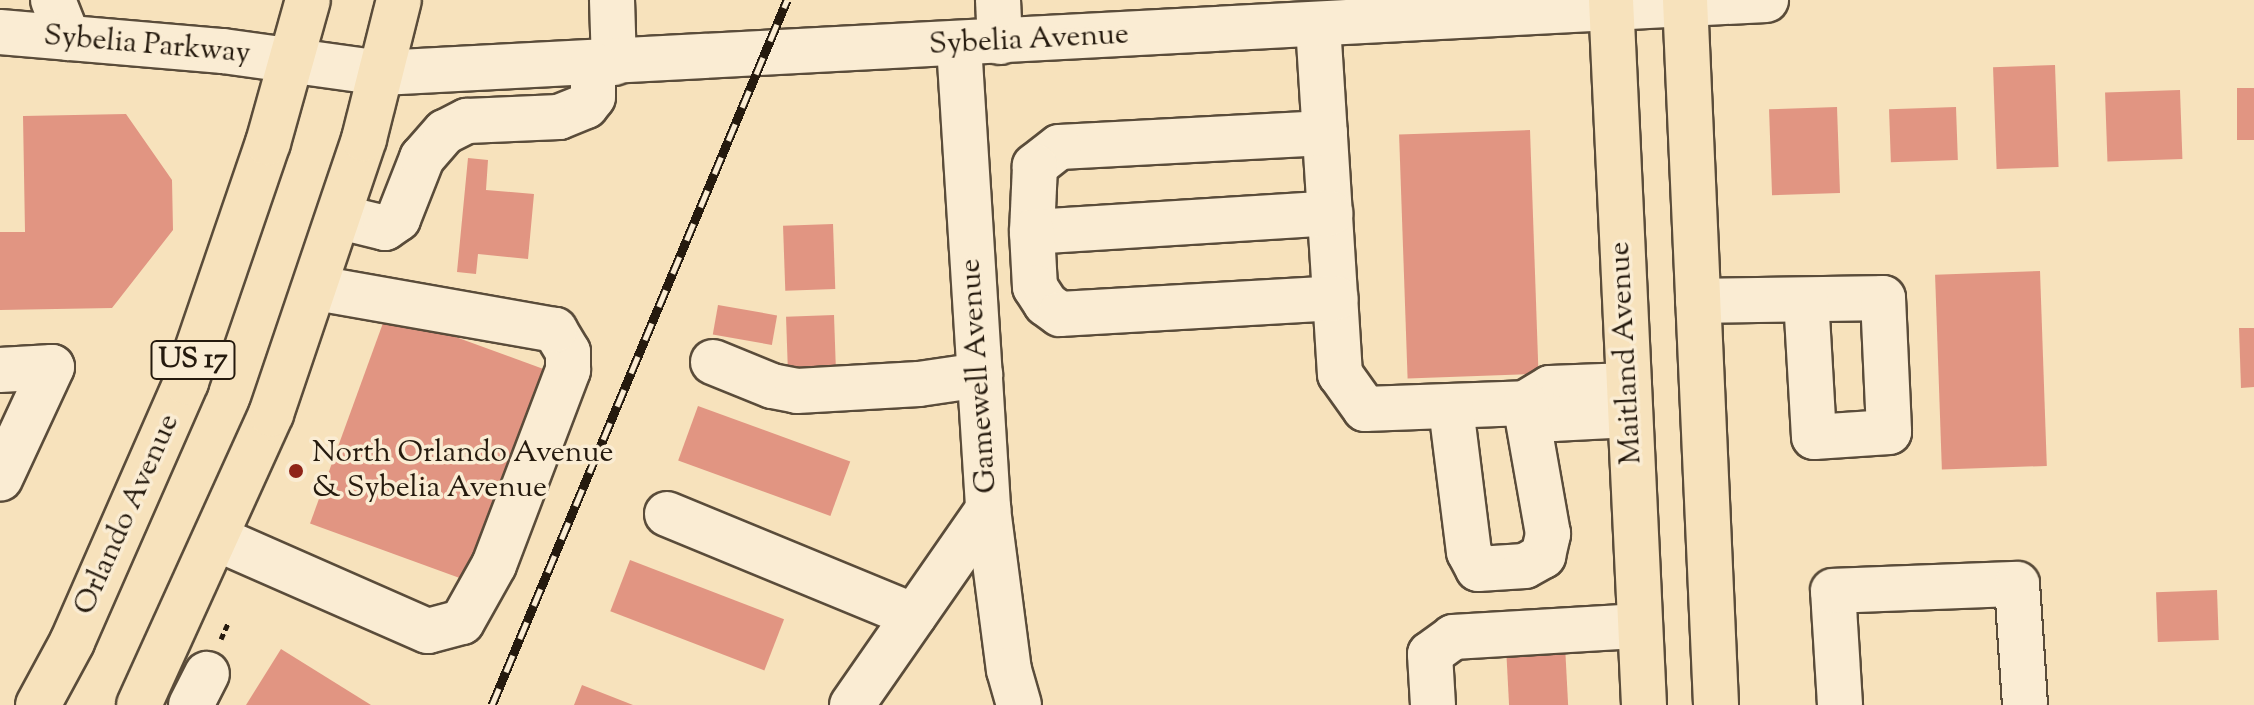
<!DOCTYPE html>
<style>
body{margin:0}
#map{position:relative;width:2254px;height:705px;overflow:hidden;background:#f7e2bc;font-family:"Sorts Mill Goudy",serif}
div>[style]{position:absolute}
.building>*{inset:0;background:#e19582;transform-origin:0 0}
.path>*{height:5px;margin-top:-2.5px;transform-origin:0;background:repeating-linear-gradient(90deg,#251a0e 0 6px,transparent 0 10px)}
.roads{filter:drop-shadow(2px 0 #5a4c3a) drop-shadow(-2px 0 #5a4c3a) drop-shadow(0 2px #5a4c3a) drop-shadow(0 -2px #5a4c3a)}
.minor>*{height:44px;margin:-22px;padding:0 22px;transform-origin:22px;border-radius:22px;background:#faecd3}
.major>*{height:44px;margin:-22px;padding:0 22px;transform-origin:22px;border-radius:22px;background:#f7e2bc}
.rail>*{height:9px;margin-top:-4.5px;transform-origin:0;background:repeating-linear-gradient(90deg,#faecd3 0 18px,#251a0e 0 36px);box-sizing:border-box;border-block:2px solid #251a0e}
.dots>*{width:22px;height:22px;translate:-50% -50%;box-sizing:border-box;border:4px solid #faecd3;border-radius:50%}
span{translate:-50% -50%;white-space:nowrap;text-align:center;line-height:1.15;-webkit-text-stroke:7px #faecd3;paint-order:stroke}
.shield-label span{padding:2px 6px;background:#faecd3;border:2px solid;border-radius:6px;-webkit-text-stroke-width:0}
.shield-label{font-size:28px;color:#251a0e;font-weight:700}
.street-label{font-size:30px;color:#251a0e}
.poi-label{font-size:30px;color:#251a0e}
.left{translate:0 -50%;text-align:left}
</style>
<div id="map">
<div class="building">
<div style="left:2055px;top:65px;width:102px;height:62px;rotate:88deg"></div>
<div style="left:2237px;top:88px;width:17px;height:52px"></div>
<div style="left:2180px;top:90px;width:69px;height:75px;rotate:88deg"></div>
<div style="left:1837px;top:107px;width:86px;height:68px;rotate:88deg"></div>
<div style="left:1956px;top:107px;width:53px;height:67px;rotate:88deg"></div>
<div style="clip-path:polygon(126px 114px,172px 180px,173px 230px,112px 308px,0 310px,0 232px,25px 232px,23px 116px)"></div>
<div style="left:1530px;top:130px;width:244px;height:131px;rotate:88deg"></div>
<div style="clip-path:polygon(468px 158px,488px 160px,486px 190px,534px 194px,528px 259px,478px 254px,476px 274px,457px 272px)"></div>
<div style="left:833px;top:224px;width:65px;height:50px;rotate:88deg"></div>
<div style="left:2040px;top:271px;width:195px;height:105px;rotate:88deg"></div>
<div style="left:718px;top:305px;width:60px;height:30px;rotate:10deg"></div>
<div style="left:387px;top:312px;width:168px;height:225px;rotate:20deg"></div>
<div style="left:834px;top:315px;width:59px;height:48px;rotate:88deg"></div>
<div style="clip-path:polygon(2239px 328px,2254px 328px,2254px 387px,2241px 388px)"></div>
<div style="left:698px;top:406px;width:162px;height:58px;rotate:20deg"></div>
<div style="left:630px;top:560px;width:165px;height:55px;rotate:21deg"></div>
<div style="left:2217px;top:590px;width:50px;height:61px;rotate:88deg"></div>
<div style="left:1565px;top:645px;width:60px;height:59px;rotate:87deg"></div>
<div style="clip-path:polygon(281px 649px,371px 705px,246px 705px)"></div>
<div style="clip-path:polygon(582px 685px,633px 705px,574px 705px)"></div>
</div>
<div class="path">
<div style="left:221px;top:639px;width:17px;rotate:-66deg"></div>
</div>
<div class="roads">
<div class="minor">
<div style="left:53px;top:0;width:41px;rotate:68.5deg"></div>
<div style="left:612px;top:0;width:63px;rotate:88.2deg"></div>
<div style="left:998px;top:0;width:42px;rotate:87.3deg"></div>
<div style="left:1318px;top:25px;width:350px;rotate:86.4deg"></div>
<div style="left:1340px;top:374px;width:43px;rotate:54.5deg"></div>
<div style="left:1365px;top:409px;width:160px;rotate:-2.1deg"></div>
<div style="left:1525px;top:403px;width:29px;rotate:-31deg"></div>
<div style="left:1550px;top:388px;width:79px;rotate:-2.2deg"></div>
<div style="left:0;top:32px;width:224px;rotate:4.9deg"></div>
<div style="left:223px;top:51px;width:160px;rotate:7.9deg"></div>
<div style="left:381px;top:73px;width:1387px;rotate:-3.02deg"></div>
<div style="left:959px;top:45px;width:465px;rotate:86.4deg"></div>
<div style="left:988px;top:509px;width:162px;rotate:82.6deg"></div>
<div style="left:1009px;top:670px;width:36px;rotate:74deg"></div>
<div style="left:1325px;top:133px;width:266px;rotate:177deg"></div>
<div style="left:1059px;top:147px;width:31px;rotate:142deg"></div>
<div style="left:1035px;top:166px;width:66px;rotate:92.6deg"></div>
<div style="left:1032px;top:232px;width:299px;rotate:-3.6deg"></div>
<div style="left:340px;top:217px;width:46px;rotate:13.7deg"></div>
<div style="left:385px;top:228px;width:16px;rotate:-35deg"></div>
<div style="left:398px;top:219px;width:66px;rotate:-68.5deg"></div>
<div style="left:422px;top:158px;width:35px;rotate:-49deg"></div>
<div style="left:445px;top:132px;width:25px;rotate:-27deg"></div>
<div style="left:467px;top:121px;width:92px;rotate:-2.5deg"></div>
<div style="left:559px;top:117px;width:29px;rotate:-22deg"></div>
<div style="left:586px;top:106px;width:11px;rotate:-52deg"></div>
<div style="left:593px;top:97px;width:33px;rotate:-90deg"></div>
<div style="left:1032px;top:232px;width:55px;rotate:86.9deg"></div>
<div style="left:1035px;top:287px;width:20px;rotate:57deg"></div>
<div style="left:1046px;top:304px;width:17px;rotate:36deg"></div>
<div style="left:1060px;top:314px;width:276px;rotate:-3.3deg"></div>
<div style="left:1698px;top:301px;width:185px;rotate:-0.9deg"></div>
<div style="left:1883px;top:298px;width:134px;rotate:87.4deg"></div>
<div style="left:1889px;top:432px;width:75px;rotate:176.2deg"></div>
<div style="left:1814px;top:437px;width:137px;rotate:-93.3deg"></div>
<div style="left:713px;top:362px;width:64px;rotate:22.1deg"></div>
<div style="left:772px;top:386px;width:25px;rotate:11deg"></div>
<div style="left:797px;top:391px;width:122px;rotate:-3.3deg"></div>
<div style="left:919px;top:384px;width:62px;rotate:-8.4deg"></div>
<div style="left:0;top:370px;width:52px;rotate:-3.3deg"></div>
<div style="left:52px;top:367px;width:123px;rotate:114.9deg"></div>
<div style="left:1527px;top:404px;width:30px;rotate:30deg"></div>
<div style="left:1553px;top:419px;width:77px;rotate:-3deg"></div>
<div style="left:1451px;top:408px;width:145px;rotate:82.9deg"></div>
<div style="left:1469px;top:552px;width:19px;rotate:62deg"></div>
<div style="left:1478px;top:569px;width:47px;rotate:-3.7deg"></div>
<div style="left:1525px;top:566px;width:21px;rotate:-29deg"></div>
<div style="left:1543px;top:556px;width:23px;rotate:-77deg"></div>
<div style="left:1548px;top:534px;width:133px;rotate:-100deg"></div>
<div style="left:667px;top:514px;width:267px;rotate:22.4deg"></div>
<div style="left:218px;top:539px;width:229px;rotate:23.7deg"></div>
<div style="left:428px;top:631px;width:35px;rotate:-15deg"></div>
<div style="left:462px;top:622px;width:65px;rotate:-60.7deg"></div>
<div style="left:494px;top:565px;width:209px;rotate:-69.2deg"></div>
<div style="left:568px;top:370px;width:18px;rotate:-90deg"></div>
<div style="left:568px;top:352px;width:26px;rotate:-121deg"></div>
<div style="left:555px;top:330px;width:243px;rotate:-170deg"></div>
<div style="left:191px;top:705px;width:35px;rotate:-63deg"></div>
<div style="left:852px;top:705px;width:239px;rotate:-55.2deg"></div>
<div style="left:1433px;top:705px;width:51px;rotate:-93.4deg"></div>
<div style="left:1430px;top:654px;width:29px;rotate:-36deg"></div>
<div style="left:1453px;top:637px;width:187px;rotate:-3.4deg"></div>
<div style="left:1840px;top:705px;width:114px;rotate:-93.5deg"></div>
<div style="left:1833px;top:591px;width:184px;rotate:-2.2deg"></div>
<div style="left:2017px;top:584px;width:121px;rotate:86.2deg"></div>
</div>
<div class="major">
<div style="left:1611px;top:0;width:706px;rotate:87.32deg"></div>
<div style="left:1685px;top:0;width:706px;rotate:87.48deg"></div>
<div style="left:38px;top:705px;width:72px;rotate:-61.6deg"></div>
<div style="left:72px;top:642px;width:284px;rotate:-66.3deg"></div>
<div style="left:186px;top:382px;width:253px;rotate:-71.1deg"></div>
<div style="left:268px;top:143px;width:148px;rotate:-74.4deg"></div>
<div style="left:139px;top:705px;width:320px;rotate:-65.6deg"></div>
<div style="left:271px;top:414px;width:290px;rotate:-71.3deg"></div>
<div style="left:364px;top:139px;width:143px;rotate:-75.9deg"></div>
</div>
</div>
<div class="rail">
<div style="left:492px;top:705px;width:764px;rotate:-67.29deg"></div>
</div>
<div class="dots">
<div style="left:296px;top:471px;background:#8f2418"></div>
</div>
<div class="shield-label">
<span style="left:193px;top:360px">US 17</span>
</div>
<div class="street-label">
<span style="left:1029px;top:41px;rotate:-3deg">Sybelia Avenue</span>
<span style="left:147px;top:46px;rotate:5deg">Sybelia Parkway</span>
<span style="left:1627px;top:353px;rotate:-93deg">Maitland Avenue</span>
<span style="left:980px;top:376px;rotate:-94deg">Gamewell Avenue</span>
<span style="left:128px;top:515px;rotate:-66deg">Orlando Avenue</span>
</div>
<div class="poi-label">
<span class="left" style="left:312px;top:471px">North Orlando Avenue<br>&amp; Sybelia Avenue</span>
</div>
</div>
